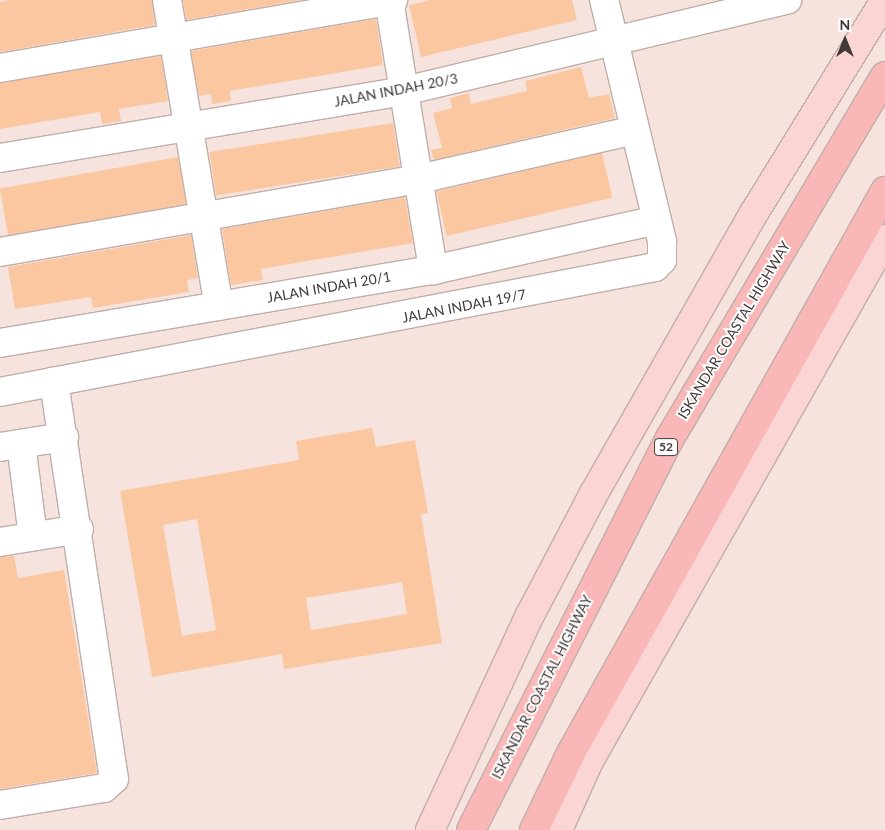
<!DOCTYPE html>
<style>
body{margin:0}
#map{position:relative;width:885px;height:830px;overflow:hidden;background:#f6e3dd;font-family:Lato,sans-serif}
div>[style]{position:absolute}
.building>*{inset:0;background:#fbc7a1;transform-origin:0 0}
.roads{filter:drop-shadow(1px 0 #c0aea9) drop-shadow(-1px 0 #c0aea9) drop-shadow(0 1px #c0aea9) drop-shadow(0 -1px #c0aea9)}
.minor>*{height:28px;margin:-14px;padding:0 14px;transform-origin:14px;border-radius:14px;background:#fff}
.major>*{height:28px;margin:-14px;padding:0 14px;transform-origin:14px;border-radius:14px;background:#fbd4d4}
.highway>*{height:28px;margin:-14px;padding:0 14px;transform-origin:14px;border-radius:14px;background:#f9b8b7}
span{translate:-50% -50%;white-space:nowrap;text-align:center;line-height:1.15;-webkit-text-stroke:4px #fff;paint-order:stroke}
.shield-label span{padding:1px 4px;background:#fff;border:1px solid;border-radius:4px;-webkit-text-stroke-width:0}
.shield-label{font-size:12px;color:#403937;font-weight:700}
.street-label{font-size:14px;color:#403937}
.north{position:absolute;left:820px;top:15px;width:50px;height:50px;-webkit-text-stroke:4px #fff;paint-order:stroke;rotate:0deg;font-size:14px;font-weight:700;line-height:20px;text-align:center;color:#403937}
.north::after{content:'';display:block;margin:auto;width:18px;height:22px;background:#403937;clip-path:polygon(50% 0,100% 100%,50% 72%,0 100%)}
</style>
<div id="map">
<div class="building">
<div style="clip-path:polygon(9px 0,152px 0,155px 25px,0 52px,0 2px)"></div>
<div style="clip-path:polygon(183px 0,301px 0,186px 20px)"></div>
<div style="clip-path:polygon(431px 0,572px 0,577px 20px,421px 57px,409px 5px)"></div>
<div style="clip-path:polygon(376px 19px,383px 65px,230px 91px,231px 101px,212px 104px,211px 94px,199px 96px,191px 51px)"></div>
<div style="clip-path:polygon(161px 56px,168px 101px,119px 109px,121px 121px,102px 124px,100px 112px,0 129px,0 83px)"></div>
<div style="clip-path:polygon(581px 67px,589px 98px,609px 94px,615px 118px,434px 160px,431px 150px,442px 148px,433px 113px,452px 108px,450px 98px,469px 93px,471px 104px,509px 95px,527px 91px,525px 81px)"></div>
<div style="left:393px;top:123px;width:44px;height:186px;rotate:81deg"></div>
<div style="left:602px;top:153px;width:46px;height:170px;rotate:77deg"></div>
<div style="left:178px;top:157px;width:48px;height:181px;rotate:80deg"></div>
<div style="clip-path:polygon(405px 197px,413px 243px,261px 269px,263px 280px,231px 285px,222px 229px)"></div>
<div style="clip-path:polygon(191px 235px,198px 278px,187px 280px,189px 292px,93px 308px,91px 297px,15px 309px,8px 267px)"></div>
<div style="clip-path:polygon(evenodd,372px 428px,376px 447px,415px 440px,428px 513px,421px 514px,442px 643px,284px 669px,282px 654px,152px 677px,120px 491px,299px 460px,296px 441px,372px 428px,197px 519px,216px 630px,182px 636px,163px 525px,197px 519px,372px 428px,402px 582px,407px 614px,311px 630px,306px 598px,402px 582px)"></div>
<div style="clip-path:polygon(14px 556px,18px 578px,64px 570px,97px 773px,0 789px,0 557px)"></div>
</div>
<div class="roads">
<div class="minor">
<div style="left:167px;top:0;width:310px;rotate:80.4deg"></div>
<div style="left:389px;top:0;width:274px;rotate:80.7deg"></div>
<div style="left:0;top:68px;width:399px;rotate:-9.8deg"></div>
<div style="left:0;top:158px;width:410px;rotate:-9.4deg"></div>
<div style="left:404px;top:91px;width:394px;rotate:-13.4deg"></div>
<div style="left:0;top:252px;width:425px;rotate:-9.9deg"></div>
<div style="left:419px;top:179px;width:221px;rotate:-12.8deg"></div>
<div style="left:0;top:343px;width:439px;rotate:-9.6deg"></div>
<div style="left:433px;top:270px;width:229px;rotate:-12.6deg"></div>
<div style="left:0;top:392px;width:667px;rotate:-10.8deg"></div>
<div style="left:655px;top:267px;width:10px;rotate:-45deg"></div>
<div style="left:662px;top:260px;width:19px;rotate:-90deg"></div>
<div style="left:662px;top:241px;width:248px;rotate:-103.5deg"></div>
<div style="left:21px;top:444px;width:93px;rotate:82.6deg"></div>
<div style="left:0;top:447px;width:65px;rotate:-8.9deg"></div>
<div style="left:0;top:542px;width:80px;rotate:-9.3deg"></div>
<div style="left:0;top:805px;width:105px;rotate:-9.3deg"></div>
<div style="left:104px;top:788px;width:13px;rotate:-42deg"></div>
<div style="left:114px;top:779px;width:402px;rotate:-98.6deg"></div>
</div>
<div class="major">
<div style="left:430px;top:830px;width:237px;rotate:-65.1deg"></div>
<div style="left:530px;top:615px;width:136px;rotate:-62.3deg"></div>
<div style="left:593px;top:495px;width:325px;rotate:-60.3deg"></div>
<div style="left:754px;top:213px;width:250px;rotate:-58.4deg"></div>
<div style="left:558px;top:830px;width:76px;rotate:-65.8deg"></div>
<div style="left:589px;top:761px;width:600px;rotate:-60.44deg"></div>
</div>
<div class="highway">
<div style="left:471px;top:830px;width:440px;rotate:-63.1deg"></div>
<div style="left:670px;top:438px;width:421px;rotate:-59.3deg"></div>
<div style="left:534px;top:830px;width:85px;rotate:-64.3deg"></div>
<div style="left:571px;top:753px;width:644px;rotate:-60.81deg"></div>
</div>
</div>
<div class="shield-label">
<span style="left:666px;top:447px">52</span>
</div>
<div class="street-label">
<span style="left:396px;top:90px;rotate:-11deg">JALAN INDAH 20/3</span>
<span style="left:329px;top:287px;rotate:-10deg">JALAN INDAH 20/1</span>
<span style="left:464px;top:306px;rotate:-11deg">JALAN INDAH 19/7</span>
<span style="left:734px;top:330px;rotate:-59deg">ISKANDAR COASTAL HIGHWAY</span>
<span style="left:542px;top:687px;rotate:-63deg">ISKANDAR COASTAL HIGHWAY</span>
</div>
<div class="north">N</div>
</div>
